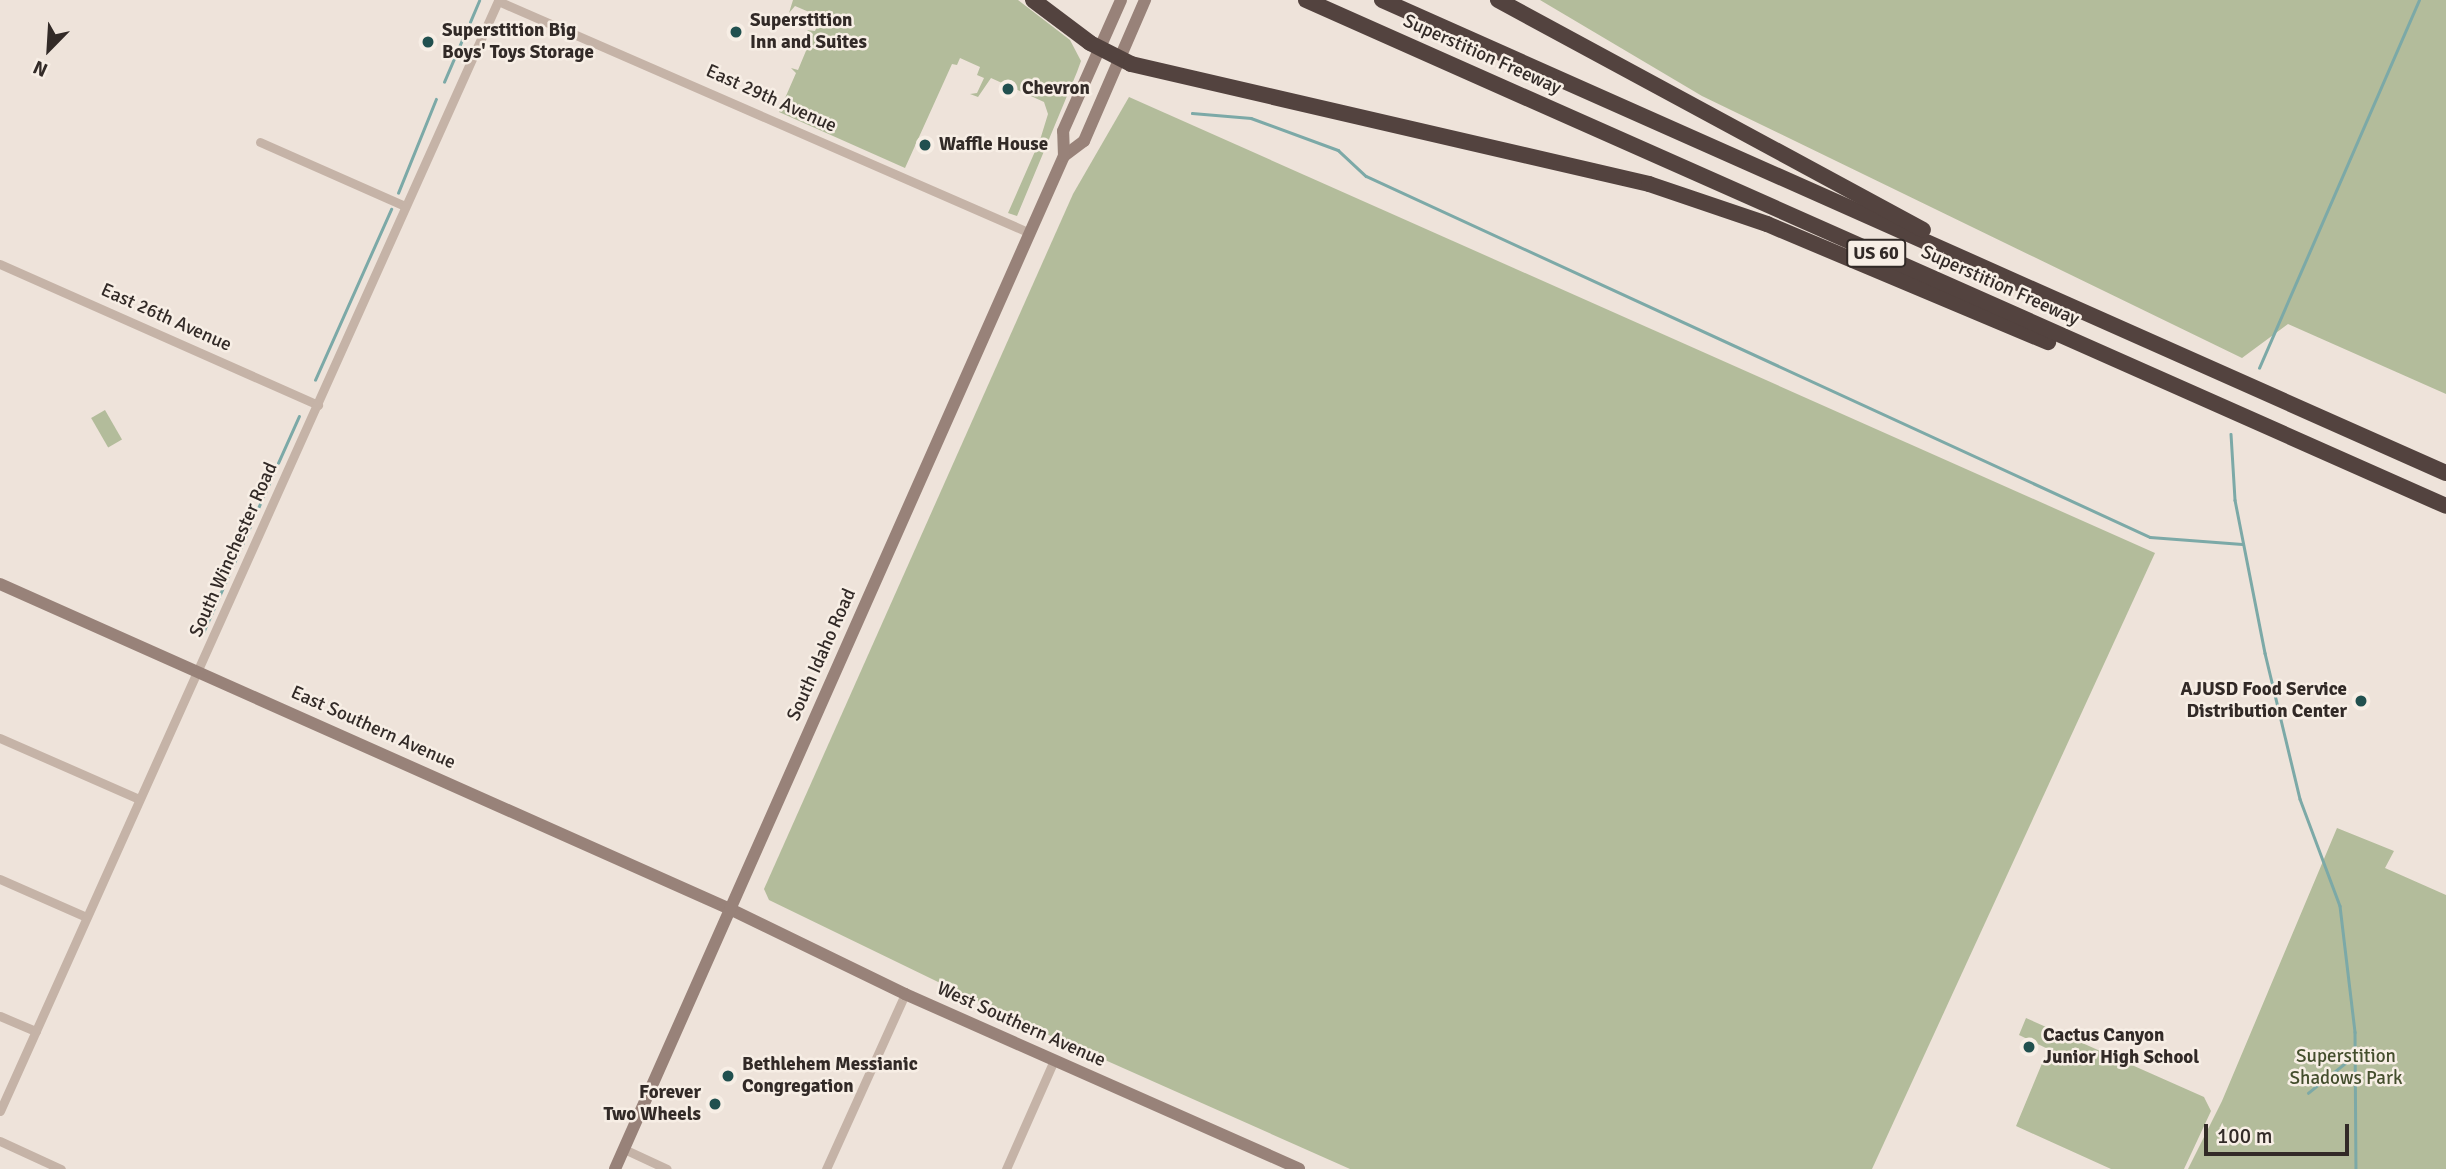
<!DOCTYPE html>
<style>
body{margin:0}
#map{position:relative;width:2446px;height:1169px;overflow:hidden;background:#eee3da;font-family:Signika,sans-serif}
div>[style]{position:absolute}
.green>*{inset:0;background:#b3bc9b;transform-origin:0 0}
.stream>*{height:2.5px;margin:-1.25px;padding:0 1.25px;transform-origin:1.25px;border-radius:1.25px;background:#7ca9a7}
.street>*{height:9px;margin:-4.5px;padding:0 4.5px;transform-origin:4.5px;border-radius:4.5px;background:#c5b3a7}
.secondary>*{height:12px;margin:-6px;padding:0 6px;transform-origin:6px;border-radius:6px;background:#988279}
.highway>*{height:16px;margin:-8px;padding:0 8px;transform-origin:8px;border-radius:8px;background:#53433f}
.dots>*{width:19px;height:19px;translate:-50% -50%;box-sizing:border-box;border:4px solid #f7eee5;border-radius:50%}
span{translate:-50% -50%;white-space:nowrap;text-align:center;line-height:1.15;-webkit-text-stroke:5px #f7eee5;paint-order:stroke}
.shield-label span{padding:2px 5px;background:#f7eee5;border:2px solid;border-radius:5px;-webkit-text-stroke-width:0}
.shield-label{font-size:18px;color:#322a27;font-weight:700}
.poi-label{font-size:19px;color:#322a27;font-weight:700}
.left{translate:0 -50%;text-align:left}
.right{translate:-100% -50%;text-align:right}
.street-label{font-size:19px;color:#322a27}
.park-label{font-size:19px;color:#444e2d}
.north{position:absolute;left:14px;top:14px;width:70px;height:70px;-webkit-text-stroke:5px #f7eee5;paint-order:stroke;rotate:204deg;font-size:19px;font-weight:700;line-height:28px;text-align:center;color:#322a27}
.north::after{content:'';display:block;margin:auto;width:24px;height:32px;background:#322a27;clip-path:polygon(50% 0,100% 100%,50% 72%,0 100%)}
.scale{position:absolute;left:2204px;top:1124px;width:145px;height:32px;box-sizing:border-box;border:4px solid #322a27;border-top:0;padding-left:9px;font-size:21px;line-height:24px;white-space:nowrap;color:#322a27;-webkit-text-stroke:5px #f7eee5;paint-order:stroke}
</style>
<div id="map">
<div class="green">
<div style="clip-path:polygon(793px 0,1018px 0,1070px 40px,1081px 61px,1077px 72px,1017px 216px,1008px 213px,1040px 140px,1048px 114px,1044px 102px,991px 78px,978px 97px,970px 94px,977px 93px,984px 78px,977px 75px,980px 67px,960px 58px,957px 65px,952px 64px,905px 168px,779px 112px,796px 73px,791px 68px,798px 70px,813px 34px,807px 30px,815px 31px,817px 26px,807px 21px,809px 12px,795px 6px,789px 13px)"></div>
<div style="clip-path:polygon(1540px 0,2446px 0,2446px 394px,2288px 324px,2242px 358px,1702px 96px)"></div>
<div style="clip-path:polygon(1129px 97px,2155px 553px,1872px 1169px,1350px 1169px,1033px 1028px,769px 900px,764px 889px,1073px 194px)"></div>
<div style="left:105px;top:410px;width:34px;height:16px;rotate:60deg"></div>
<div style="clip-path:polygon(2337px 828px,2394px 851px,2385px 868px,2446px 895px,2446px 1169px,2188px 1169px,2222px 1101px)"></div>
<div style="clip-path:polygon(2026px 1018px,2204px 1097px,2211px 1111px,2184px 1169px,2111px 1169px,2016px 1126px,2048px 1049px,2019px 1035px)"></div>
</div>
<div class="stream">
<div style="left:470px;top:22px;width:23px;rotate:-67deg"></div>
<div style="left:444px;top:82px;width:46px;rotate:-66.8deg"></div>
<div style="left:1192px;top:113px;width:59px;rotate:4.8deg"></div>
<div style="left:1251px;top:118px;width:93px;rotate:20.2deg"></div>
<div style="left:1338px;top:150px;width:38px;rotate:43deg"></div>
<div style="left:1366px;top:176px;width:863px;rotate:24.72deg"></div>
<div style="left:2150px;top:537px;width:92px;rotate:4.4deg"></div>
<div style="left:398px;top:193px;width:101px;rotate:-68deg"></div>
<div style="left:2259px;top:368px;width:401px;rotate:-66.5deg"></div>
<div style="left:315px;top:380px;width:187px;rotate:-66deg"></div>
<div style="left:2231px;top:434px;width:66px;rotate:86.5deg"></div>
<div style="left:2235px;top:500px;width:156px;rotate:78.9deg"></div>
<div style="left:2265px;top:653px;width:150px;rotate:76.5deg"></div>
<div style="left:2300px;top:799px;width:114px;rotate:69.5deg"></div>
<div style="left:2340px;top:906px;width:127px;rotate:83.2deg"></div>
<div style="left:2355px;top:1032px;width:137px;rotate:89.6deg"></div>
<div style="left:278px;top:463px;width:51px;rotate:-65.9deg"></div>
<div style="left:233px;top:565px;width:102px;rotate:-66.2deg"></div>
<div style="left:202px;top:635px;width:67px;rotate:-66.1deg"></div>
<div style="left:2308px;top:1093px;width:59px;rotate:-38.8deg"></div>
</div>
<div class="street">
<div style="left:260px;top:142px;width:158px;rotate:23.8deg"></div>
<div style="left:0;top:264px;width:348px;rotate:23.9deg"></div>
<div style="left:0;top:738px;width:152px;rotate:23.7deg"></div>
<div style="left:0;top:879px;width:94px;rotate:23.8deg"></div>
<div style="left:0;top:1016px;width:39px;rotate:23deg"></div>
<div style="left:0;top:1111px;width:1217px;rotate:-65.84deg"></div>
<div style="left:498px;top:1px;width:580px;rotate:23.56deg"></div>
<div style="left:0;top:1141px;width:67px;rotate:24.7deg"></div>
<div style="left:624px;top:1149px;width:47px;rotate:24.9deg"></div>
<div style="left:826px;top:1169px;width:192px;rotate:-65.7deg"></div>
<div style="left:1006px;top:1169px;width:119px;rotate:-66.2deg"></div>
</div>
<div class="secondary">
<div style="left:1064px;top:156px;width:25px;rotate:-37deg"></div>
<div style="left:1084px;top:141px;width:154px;rotate:-66.6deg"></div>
<div style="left:0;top:584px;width:799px;rotate:24deg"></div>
<div style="left:730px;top:909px;width:195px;rotate:25.9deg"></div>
<div style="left:905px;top:994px;width:431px;rotate:23.9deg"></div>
<div style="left:615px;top:1169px;width:1108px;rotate:-66.1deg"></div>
<div style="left:1064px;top:156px;width:25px;rotate:-92deg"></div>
<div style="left:1063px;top:131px;width:143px;rotate:-66.1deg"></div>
</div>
<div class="highway">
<div style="left:1033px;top:0;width:71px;rotate:37deg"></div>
<div style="left:1090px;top:43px;width:46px;rotate:27.1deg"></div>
<div style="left:1131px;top:64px;width:532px;rotate:13.04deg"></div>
<div style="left:1649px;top:184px;width:125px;rotate:18.7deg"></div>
<div style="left:1767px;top:224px;width:305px;rotate:22.8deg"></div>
<div style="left:1306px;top:0;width:1247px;rotate:23.93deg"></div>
<div style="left:1382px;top:0;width:1164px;rotate:23.97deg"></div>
<div style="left:1498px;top:0;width:483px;rotate:28.4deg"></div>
</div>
<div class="dots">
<div style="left:736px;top:32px;background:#21504f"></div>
<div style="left:428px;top:42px;background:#21504f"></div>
<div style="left:1008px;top:89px;background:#21504f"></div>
<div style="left:925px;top:145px;background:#21504f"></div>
<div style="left:2361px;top:701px;background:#21504f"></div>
<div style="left:2029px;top:1047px;background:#21504f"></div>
<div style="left:728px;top:1076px;background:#21504f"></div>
<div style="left:715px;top:1104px;background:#21504f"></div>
</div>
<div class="shield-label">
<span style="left:1876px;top:253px">US 60</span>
</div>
<div class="poi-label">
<span class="left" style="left:750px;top:32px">Superstition<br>Inn and Suites</span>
<span class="left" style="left:442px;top:42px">Superstition Big<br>Boys' Toys Storage</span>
<span class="left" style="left:1022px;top:89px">Chevron</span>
<span class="left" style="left:939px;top:145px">Waffle House</span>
<span class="right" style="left:2347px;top:701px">AJUSD Food Service<br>Distribution Center</span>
<span class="left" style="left:2043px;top:1047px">Cactus Canyon<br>Junior High School</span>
<span class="left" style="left:742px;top:1076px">Bethlehem Messianic<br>Congregation</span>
<span class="right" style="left:701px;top:1104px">Forever<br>Two Wheels</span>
</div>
<div class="street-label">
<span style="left:1482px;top:55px;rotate:24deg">Superstition Freeway</span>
<span style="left:771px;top:99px;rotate:24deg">East 29th Avenue</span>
<span style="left:2000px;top:286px;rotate:24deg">Superstition Freeway</span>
<span style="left:166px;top:318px;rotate:24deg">East 26th Avenue</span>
<span style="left:234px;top:550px;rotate:-66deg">South Winchester Road</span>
<span style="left:822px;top:655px;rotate:-66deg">South Idaho Road</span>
<span style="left:373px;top:728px;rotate:24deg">East Southern Avenue</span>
<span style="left:1021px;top:1025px;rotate:24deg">West Southern Avenue</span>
</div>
<div class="park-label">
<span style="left:2346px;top:1068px">Superstition<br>Shadows Park</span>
</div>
<div class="north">N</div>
<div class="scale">100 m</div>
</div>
